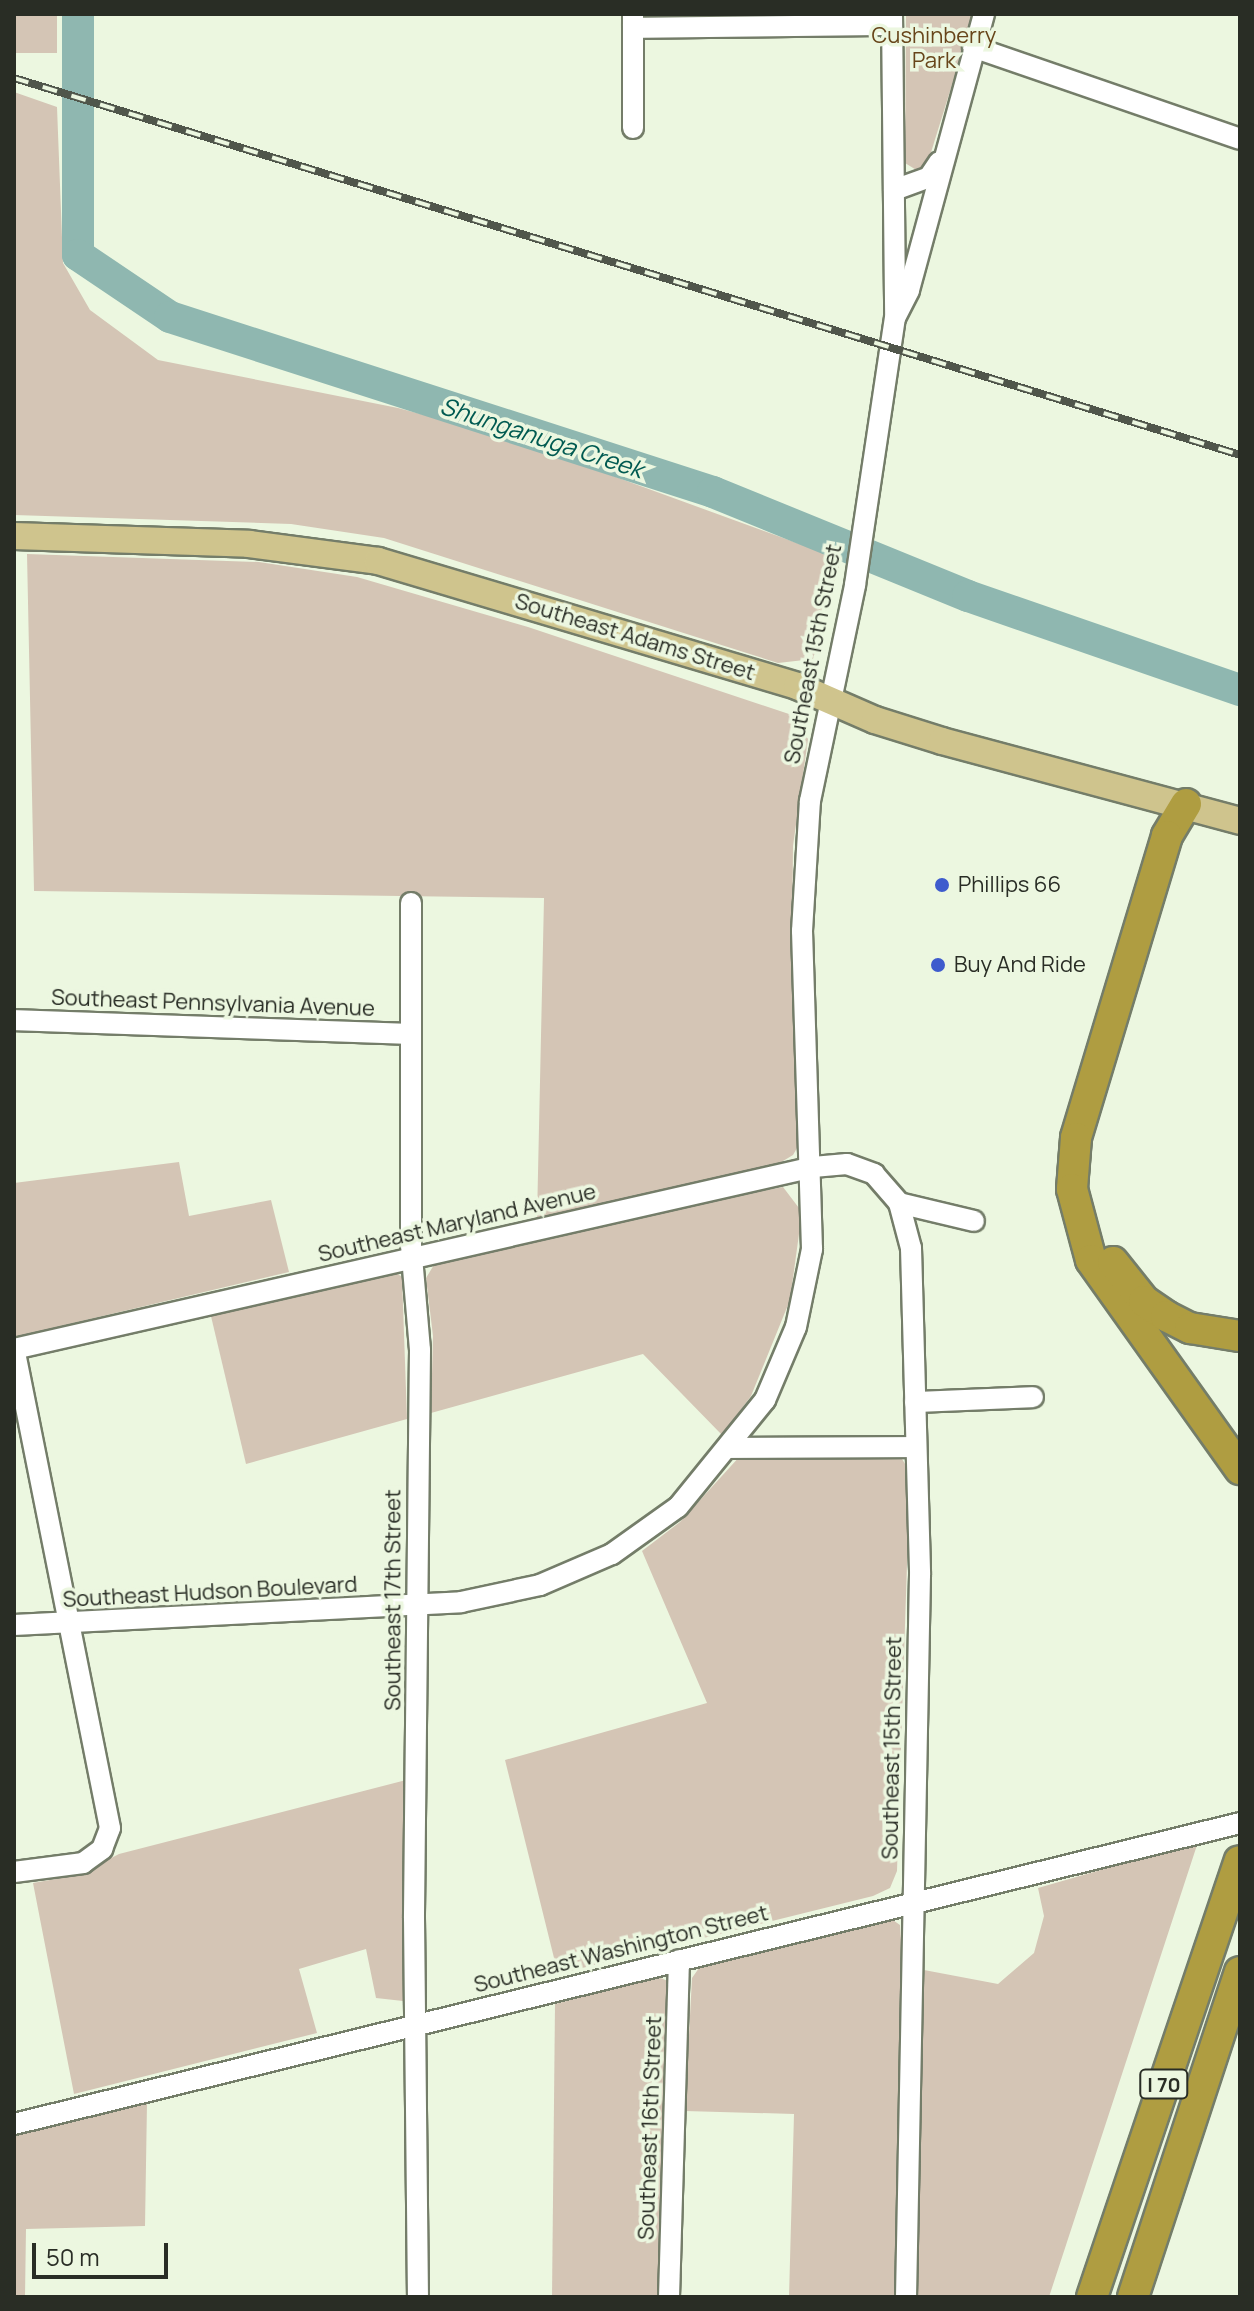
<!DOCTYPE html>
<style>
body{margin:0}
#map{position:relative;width:1254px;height:2311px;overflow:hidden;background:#ecf7e0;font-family:Manrope,sans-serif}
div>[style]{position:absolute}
.green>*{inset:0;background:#d4c5b5;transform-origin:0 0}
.river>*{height:32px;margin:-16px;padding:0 16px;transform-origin:16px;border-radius:16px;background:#8fb7b0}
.roads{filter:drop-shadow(2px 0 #747d69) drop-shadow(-2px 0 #747d69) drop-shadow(0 2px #747d69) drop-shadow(0 -2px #747d69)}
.minor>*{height:20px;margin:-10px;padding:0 10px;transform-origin:10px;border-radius:10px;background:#fff}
.major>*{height:26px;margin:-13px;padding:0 13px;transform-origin:13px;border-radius:13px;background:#cfc48d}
.highway>*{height:30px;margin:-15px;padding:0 15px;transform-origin:15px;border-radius:15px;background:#af9d41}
.rail>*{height:8px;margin-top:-4px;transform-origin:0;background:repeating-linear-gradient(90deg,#ecf7e0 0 15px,#50564b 0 30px);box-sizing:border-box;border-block:2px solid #50564b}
.dots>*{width:22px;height:22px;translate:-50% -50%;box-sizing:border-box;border:4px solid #ecf7e0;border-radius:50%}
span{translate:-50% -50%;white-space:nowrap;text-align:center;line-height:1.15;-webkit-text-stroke:7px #ecf7e0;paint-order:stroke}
.shield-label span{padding:2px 6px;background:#ecf7e0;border:2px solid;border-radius:6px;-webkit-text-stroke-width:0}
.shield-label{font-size:20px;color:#292d25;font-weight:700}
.park-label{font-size:22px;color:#67451a}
.street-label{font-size:22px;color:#292d25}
.poi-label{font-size:22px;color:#292d25}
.left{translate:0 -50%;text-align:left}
.water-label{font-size:24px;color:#005a51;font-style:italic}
.frame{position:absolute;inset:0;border:16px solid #292d25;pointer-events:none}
.scale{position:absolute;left:32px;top:2243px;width:136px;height:36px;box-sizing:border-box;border:4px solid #292d25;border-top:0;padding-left:10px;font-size:24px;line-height:28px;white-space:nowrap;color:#292d25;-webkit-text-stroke:6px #ecf7e0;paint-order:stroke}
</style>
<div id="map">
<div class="green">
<div style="left:14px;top:14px;width:43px;height:39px"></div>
<div style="clip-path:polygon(906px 14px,974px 14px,928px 162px,918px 171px,905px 163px)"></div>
<div style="clip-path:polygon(14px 92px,57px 107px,63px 263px,90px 310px,158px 360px,398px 408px,503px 436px,841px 559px,813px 659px,778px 663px,384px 538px,291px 524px,14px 515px)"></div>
<div style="clip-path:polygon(27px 554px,259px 562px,357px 577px,528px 627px,792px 715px,808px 739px,793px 846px,792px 953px,801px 1141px,793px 1155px,778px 1164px,537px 1219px,544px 898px,34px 891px)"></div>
<div style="clip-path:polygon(179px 1162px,189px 1216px,271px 1200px,289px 1272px,14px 1337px,14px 1183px)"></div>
<div style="clip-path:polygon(783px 1187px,802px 1212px,790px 1300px,751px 1396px,722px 1435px,643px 1354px,431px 1413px,433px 1336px,426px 1278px,443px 1250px)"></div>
<div style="clip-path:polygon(394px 1271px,402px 1277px,407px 1419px,246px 1464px,210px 1312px)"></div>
<div style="clip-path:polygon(741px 1455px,902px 1459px,910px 1472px,897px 1871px,890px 1888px,873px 1896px,558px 1974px,505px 1760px,707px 1703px,642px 1551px,680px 1522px)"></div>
<div style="clip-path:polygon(410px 1779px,403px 2001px,376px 1998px,366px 1949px,299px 1969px,317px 2033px,74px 2094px,33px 1883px,78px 1875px,119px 1854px)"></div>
<div style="clip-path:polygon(1198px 1842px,1049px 2297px,917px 2297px,924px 1970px,998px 1984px,1034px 1953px,1044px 1916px,1038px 1888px)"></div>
<div style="clip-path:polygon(890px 1918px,900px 1925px,901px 1939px,894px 2297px,789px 2297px,794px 2114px,685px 2111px,692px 1978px,699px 1968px)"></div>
<div style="clip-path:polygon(658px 1977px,668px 1981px,672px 1997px,659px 2297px,552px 2297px,555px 2004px)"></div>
<div style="clip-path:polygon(147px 2103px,145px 2226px,26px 2229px,25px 2297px,14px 2297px,14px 2135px)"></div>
</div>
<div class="river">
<div style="left:78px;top:14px;width:241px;rotate:90deg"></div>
<div style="left:78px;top:255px;width:111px;rotate:34deg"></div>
<div style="left:170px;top:317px;width:571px;rotate:17.86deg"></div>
<div style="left:713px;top:492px;width:275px;rotate:22.2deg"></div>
<div style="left:968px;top:596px;width:288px;rotate:19.1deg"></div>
</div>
<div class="roads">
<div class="minor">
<div style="left:633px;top:14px;width:114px;rotate:90deg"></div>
<div style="left:892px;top:14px;width:300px;rotate:89.4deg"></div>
<div style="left:633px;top:28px;width:259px;rotate:-0.7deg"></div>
<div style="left:973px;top:47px;width:282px;rotate:19deg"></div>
<div style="left:894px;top:190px;width:37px;rotate:-20deg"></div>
<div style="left:929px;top:177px;width:18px;rotate:-56deg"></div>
<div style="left:411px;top:903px;width:342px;rotate:90deg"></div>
<div style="left:411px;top:1245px;width:105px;rotate:85.1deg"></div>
<div style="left:420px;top:1350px;width:568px;rotate:90.61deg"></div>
<div style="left:414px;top:1918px;width:379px;rotate:89.4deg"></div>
<div style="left:14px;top:1020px;width:395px;rotate:2deg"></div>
<div style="left:899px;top:1203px;width:77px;rotate:13.5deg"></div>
<div style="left:14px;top:1349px;width:819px;rotate:-12.83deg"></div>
<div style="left:813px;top:1167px;width:34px;rotate:-5deg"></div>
<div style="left:847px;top:1164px;width:29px;rotate:20deg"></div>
<div style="left:874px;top:1174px;width:38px;rotate:49deg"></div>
<div style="left:899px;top:1203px;width:47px;rotate:75.1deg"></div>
<div style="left:911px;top:1248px;width:327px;rotate:88.4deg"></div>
<div style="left:920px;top:1575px;width:722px;rotate:91.11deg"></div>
<div style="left:915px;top:1402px;width:118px;rotate:-2.4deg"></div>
<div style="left:729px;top:1448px;width:187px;rotate:-0.3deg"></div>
<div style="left:14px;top:1625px;width:448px;rotate:-2.9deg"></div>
<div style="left:461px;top:1602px;width:81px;rotate:-12.1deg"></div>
<div style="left:540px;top:1585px;width:78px;rotate:-23.3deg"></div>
<div style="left:612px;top:1554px;width:81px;rotate:-35.5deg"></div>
<div style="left:678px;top:1507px;width:138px;rotate:-50.9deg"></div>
<div style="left:765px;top:1400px;width:79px;rotate:-67deg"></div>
<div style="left:796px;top:1327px;width:80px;rotate:-78.4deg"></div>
<div style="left:812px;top:1249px;width:318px;rotate:-91.8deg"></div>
<div style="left:802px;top:931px;width:130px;rotate:-86.5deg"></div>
<div style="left:810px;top:801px;width:221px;rotate:-78.2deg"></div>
<div style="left:855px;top:585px;width:270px;rotate:-81.5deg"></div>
<div style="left:895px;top:318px;width:31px;rotate:-63deg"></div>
<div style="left:909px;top:290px;width:286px;rotate:-74.8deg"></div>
<div style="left:14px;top:1872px;width:70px;rotate:-7.4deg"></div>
<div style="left:83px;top:1863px;width:24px;rotate:-36deg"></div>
<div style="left:102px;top:1849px;width:22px;rotate:-69deg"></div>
<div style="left:110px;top:1828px;width:489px;rotate:-101.3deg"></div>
<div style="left:14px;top:2124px;width:1262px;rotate:-13.79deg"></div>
<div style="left:669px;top:2297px;width:337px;rotate:-88.3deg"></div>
</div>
<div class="major">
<div style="left:14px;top:536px;width:235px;rotate:1.9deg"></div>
<div style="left:249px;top:544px;width:130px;rotate:7.5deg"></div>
<div style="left:378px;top:561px;width:437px;rotate:16.6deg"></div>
<div style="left:797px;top:686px;width:85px;rotate:23.6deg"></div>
<div style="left:875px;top:720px;width:70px;rotate:17.4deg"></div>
<div style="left:942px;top:741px;width:309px;rotate:15deg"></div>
</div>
<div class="highway">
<div style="left:1186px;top:804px;width:37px;rotate:121deg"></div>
<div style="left:1167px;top:836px;width:315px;rotate:106.8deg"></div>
<div style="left:1076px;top:1138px;width:51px;rotate:94.5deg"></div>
<div style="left:1072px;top:1189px;width:73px;rotate:75deg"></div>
<div style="left:1091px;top:1260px;width:257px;rotate:54.5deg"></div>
<div style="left:1113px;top:1262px;width:50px;rotate:51.5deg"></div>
<div style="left:1144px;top:1301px;width:27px;rotate:34deg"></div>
<div style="left:1166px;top:1316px;width:27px;rotate:27deg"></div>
<div style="left:1190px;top:1328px;width:51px;rotate:9.1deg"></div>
<div style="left:1092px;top:2297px;width:460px;rotate:-71.3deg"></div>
<div style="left:1133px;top:2297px;width:342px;rotate:-71.8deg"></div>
</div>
</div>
<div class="rail">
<div style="left:14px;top:78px;width:1283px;rotate:17.09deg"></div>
</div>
<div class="dots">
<div style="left:942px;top:885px;background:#3e5bcd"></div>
<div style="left:938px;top:965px;background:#3e5bcd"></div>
</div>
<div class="shield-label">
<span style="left:1164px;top:2084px">I 70</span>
</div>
<div class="park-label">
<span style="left:934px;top:48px">Cushinberry<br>Park</span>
</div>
<div class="street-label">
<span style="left:635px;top:637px;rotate:17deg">Southeast Adams Street</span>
<span style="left:813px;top:654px;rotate:-79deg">Southeast 15th Street</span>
<span style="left:213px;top:1003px;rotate:2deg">Southeast Pennsylvania Avenue</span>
<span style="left:457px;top:1223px;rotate:-13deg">Southeast Maryland Avenue</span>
<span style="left:210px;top:1592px;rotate:-3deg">Southeast Hudson Boulevard</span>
<span style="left:393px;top:1600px;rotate:-90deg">Southeast 17th Street</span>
<span style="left:892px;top:1748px;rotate:-89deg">Southeast 15th Street</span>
<span style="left:621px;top:1949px;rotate:-14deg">Southeast Washington Street</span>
<span style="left:650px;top:2128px;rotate:-88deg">Southeast 16th Street</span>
</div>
<div class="poi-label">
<span class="left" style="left:958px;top:885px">Phillips 66</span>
<span class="left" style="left:954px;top:965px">Buy And Ride</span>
</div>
<div class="water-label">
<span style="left:542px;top:437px;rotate:18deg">Shunganuga Creek</span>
</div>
<div class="frame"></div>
<div class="scale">50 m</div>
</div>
